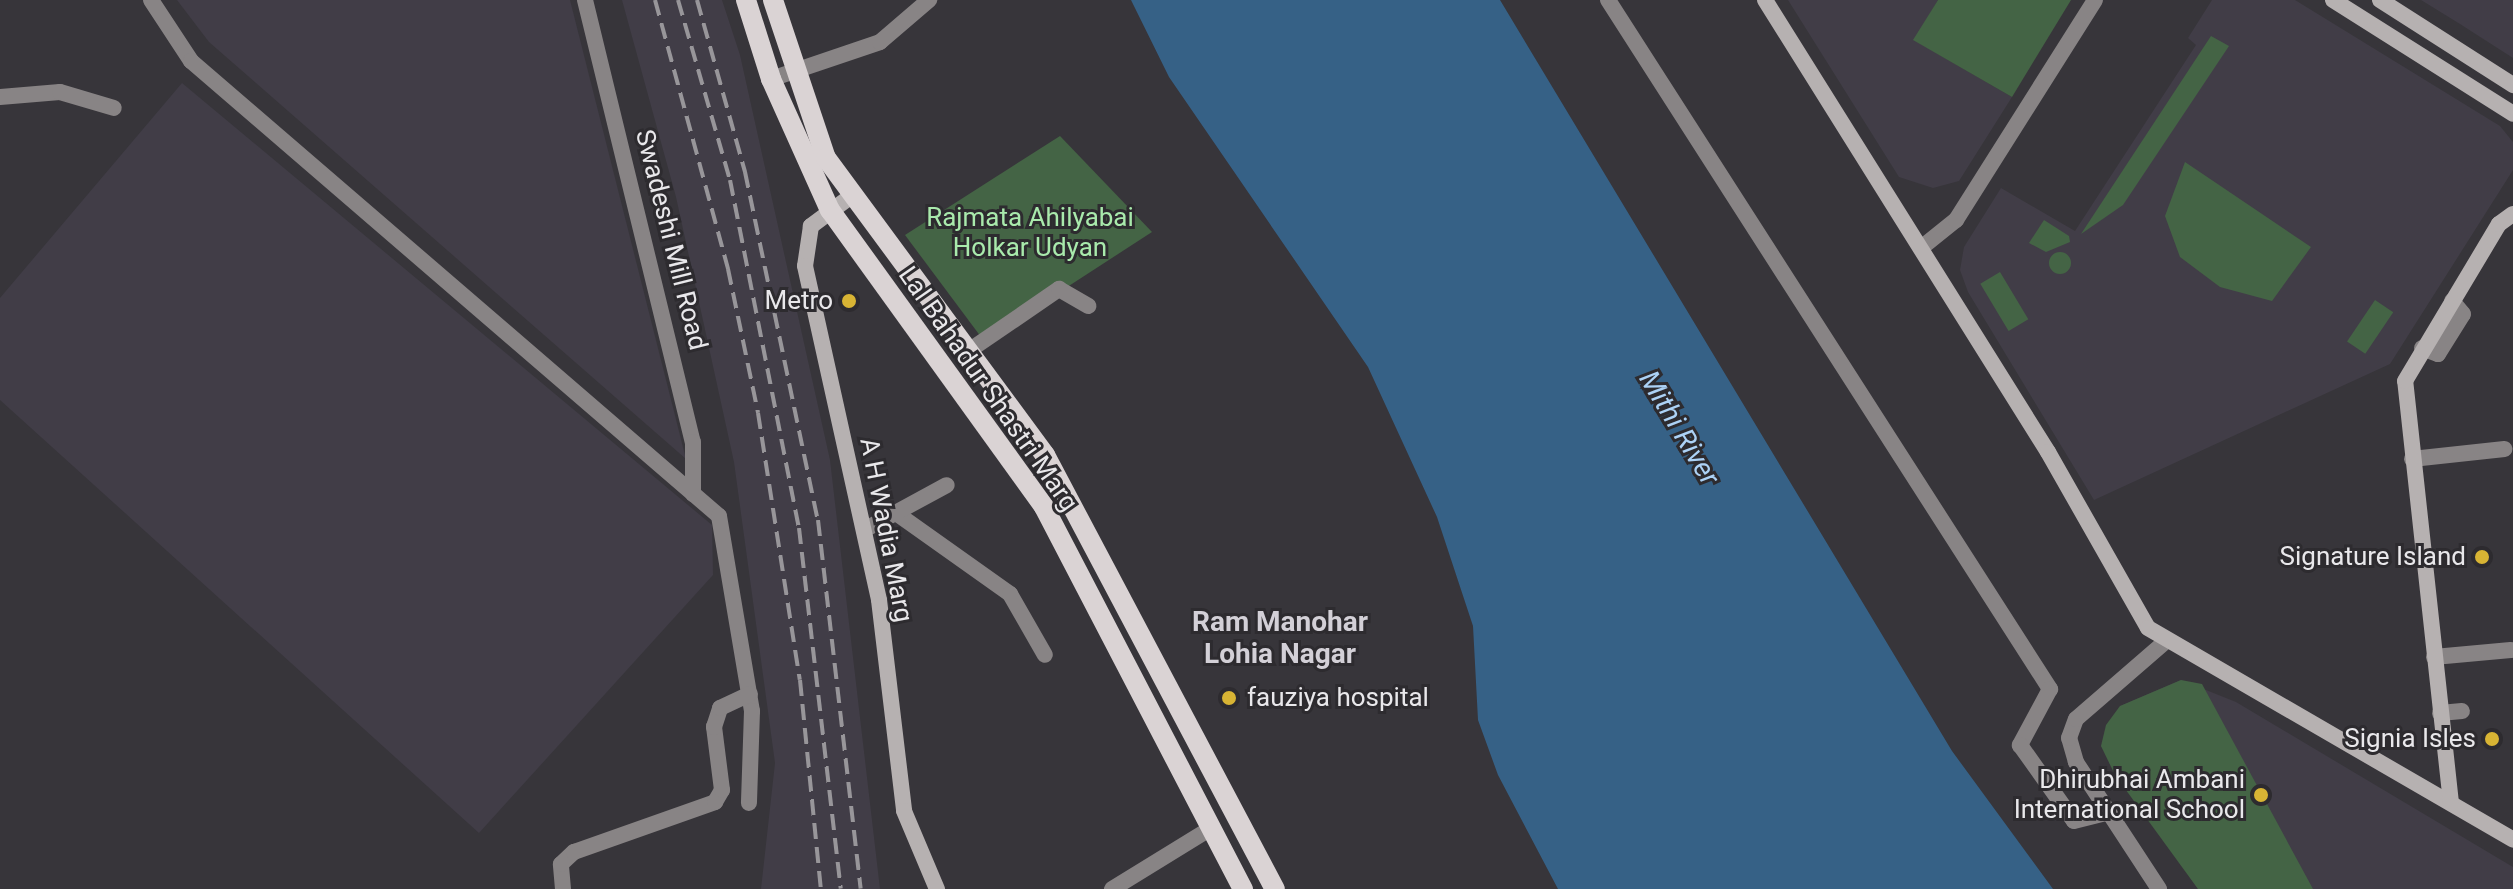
<!DOCTYPE html>
<style>
body{margin:0}
#map{position:relative;width:2513px;height:889px;overflow:hidden;background:#37353a;font-family:Roboto,sans-serif}
div>[style]{position:absolute}
.built>*{inset:0;background:#413d47}
.green>*{inset:0;background:#446445;transform-origin:0 0}
.round{border-radius:50%}
.water>*{inset:0;background:#366186}
.street>*{height:16px;margin:-8px;padding:0 8px;transform-origin:8px;border-radius:8px;background:#888485}
.secondary>*{height:16px;margin:-8px;padding:0 8px;transform-origin:8px;border-radius:8px;background:#b6b1b1}
.primary>*{height:20px;margin:-10px;padding:0 10px;transform-origin:10px;border-radius:10px;background:#dad3d4}
.rail>*{height:4px;margin-top:-2px;transform-origin:0;background:repeating-linear-gradient(90deg,#98969a 0 16px,transparent 0 24px)}
.dots>*{width:22px;height:22px;translate:-50% -50%;box-sizing:border-box;border:4px solid #2d2b2f;border-radius:50%}
span{translate:-50% -50%;white-space:nowrap;text-align:center;line-height:1.15;-webkit-text-stroke:6px #2d2b2f;paint-order:stroke}
.park-label{font-size:26px;color:#a9eaac}
.street-label{font-size:26px;color:#e9e8eb}
.poi-label{font-size:26px;color:#e9e8eb}
.right{translate:-100% -50%;text-align:right}
.left{translate:0 -50%;text-align:left}
.water-label{font-size:28px;color:#acd2f6;font-style:italic}
.neighbourhood-label{font-size:28px;color:#d3d0d7;font-weight:700}
</style>
<div id="map">
<div class="built">
<div style="clip-path:polygon(177px 0,570px 0,686px 459px,209px 42px)"></div>
<div style="clip-path:polygon(622px 0,722px 0,740px 55px,830px 460px,880px 889px,761px 889px,775px 763px,734px 462px,676px 197px)"></div>
<div style="clip-path:polygon(1788px 0,1938px 0,1914px 40px,2012px 97px,1959px 181px,1933px 188px,1899px 177px)"></div>
<div style="clip-path:polygon(2212px 0,2295px 0,2500px 126px,2513px 142px,2513px 170px,2390px 364px,2094px 500px,1968px 292px,1960px 270px,1964px 247px,2001px 188px,2075px 231px,2196px 45px,2188px 38px)"></div>
<div style="clip-path:polygon(2421px 0,2513px 0,2513px 58px,2460px 24px)"></div>
<div style="clip-path:polygon(182px 83px,712px 525px,713px 575px,479px 833px,0 400px,0 298px)"></div>
<div style="clip-path:polygon(2181px 680px,2236px 702px,2513px 867px,2513px 889px,2198px 889px,2101px 746px,2120px 706px)"></div>
</div>
<div class="green">
<div style="clip-path:polygon(1938px 0,2071px 0,2012px 97px,1913px 40px)"></div>
<div style="clip-path:polygon(2211px 36px,2229px 46px,2123px 205px,2081px 234px)"></div>
<div style="clip-path:polygon(1060px 136px,1152px 232px,984px 341px,905px 235px)"></div>
<div style="clip-path:polygon(2185px 162px,2311px 247px,2272px 301px,2220px 287px,2180px 257px,2165px 216px)"></div>
<div style="clip-path:polygon(2044px 220px,2069px 236px,2070px 242px,2046px 252px,2029px 243px)"></div>
<div class="round" style="left:2049px;top:252px;width:22px;height:22px"></div>
<div style="left:2000px;top:272px;width:55px;height:23px;rotate:59deg"></div>
<div style="left:2375px;top:300px;width:22px;height:50px;rotate:34deg"></div>
<div style="clip-path:polygon(2181px 680px,2202px 684px,2313px 889px,2198px 889px,2115px 775px,2101px 746px,2106px 725px,2120px 706px)"></div>
</div>
<div class="water">
<div style="clip-path:polygon(1131px 0,1500px 0,1952px 751px,2053px 889px,1558px 889px,1498px 775px,1478px 720px,1473px 626px,1437px 517px,1368px 367px,1169px 77px)"></div>
</div>
<div class="street">
<div style="left:151px;top:0;width:73px;rotate:56.7deg"></div>
<div style="left:191px;top:61px;width:697px;rotate:40.75deg"></div>
<div style="left:719px;top:516px;width:198px;rotate:80.4deg"></div>
<div style="left:752px;top:711px;width:92px;rotate:91.9deg"></div>
<div style="left:585px;top:0;width:455px;rotate:76.3deg"></div>
<div style="left:693px;top:442px;width:52px;rotate:90deg"></div>
<div style="left:1608px;top:0;width:819px;rotate:57.32deg"></div>
<div style="left:2050px;top:689px;width:64px;rotate:118.2deg"></div>
<div style="left:2020px;top:745px;width:93px;rotate:54.6deg"></div>
<div style="left:2074px;top:821px;width:36px;rotate:-14deg"></div>
<div style="left:771px;top:79px;width:115px;rotate:-18.7deg"></div>
<div style="left:880px;top:42px;width:65px;rotate:-40.6deg"></div>
<div style="left:0;top:97px;width:60px;rotate:-4.8deg"></div>
<div style="left:60px;top:92px;width:56px;rotate:16.5deg"></div>
<div style="left:1921px;top:248px;width:45px;rotate:-38.7deg"></div>
<div style="left:1956px;top:220px;width:260px;rotate:-57.7deg"></div>
<div style="left:2422px;top:348px;width:17px;rotate:21deg"></div>
<div style="left:2438px;top:354px;width:47px;rotate:-58deg"></div>
<div style="left:2463px;top:314px;width:17px;rotate:-130deg"></div>
<div style="left:967px;top:352px;width:112px;rotate:-34.4deg"></div>
<div style="left:1059px;top:289px;width:34px;rotate:30deg"></div>
<div style="left:2412px;top:459px;width:93px;rotate:-6.2deg"></div>
<div style="left:896px;top:513px;width:140px;rotate:35.4deg"></div>
<div style="left:1010px;top:594px;width:70px;rotate:60.2deg"></div>
<div style="left:864px;top:530px;width:94px;rotate:-28.5deg"></div>
<div style="left:2434px;top:657px;width:77px;rotate:-5.2deg"></div>
<div style="left:2440px;top:713px;width:22px;rotate:-5deg"></div>
<div style="left:563px;top:889px;width:25px;rotate:-95deg"></div>
<div style="left:561px;top:864px;width:18px;rotate:-43deg"></div>
<div style="left:574px;top:852px;width:150px;rotate:-19.5deg"></div>
<div style="left:715px;top:802px;width:14px;rotate:-60deg"></div>
<div style="left:722px;top:790px;width:64px;rotate:-97.2deg"></div>
<div style="left:714px;top:727px;width:20px;rotate:-72deg"></div>
<div style="left:720px;top:708px;width:33px;rotate:-25deg"></div>
<div style="left:1112px;top:889px;width:116px;rotate:-31.6deg"></div>
<div style="left:2159px;top:889px;width:152px;rotate:-123.2deg"></div>
<div style="left:2076px;top:762px;width:25px;rotate:-106deg"></div>
<div style="left:2069px;top:738px;width:20px;rotate:-70deg"></div>
<div style="left:2076px;top:719px;width:118px;rotate:-40.9deg"></div>
</div>
<div class="secondary">
<div style="left:1765px;top:0;width:533px;rotate:57.95deg"></div>
<div style="left:2048px;top:452px;width:202px;rotate:60.4deg"></div>
<div style="left:2148px;top:628px;width:422px;rotate:30.1deg"></div>
<div style="left:2333px;top:0;width:213px;rotate:32.3deg"></div>
<div style="left:2380px;top:0;width:158px;rotate:32.6deg"></div>
<div style="left:850px;top:197px;width:49px;rotate:143.4deg"></div>
<div style="left:811px;top:226px;width:40px;rotate:98.5deg"></div>
<div style="left:805px;top:266px;width:342px;rotate:77.5deg"></div>
<div style="left:879px;top:600px;width:212px;rotate:83.2deg"></div>
<div style="left:904px;top:811px;width:85px;rotate:67.1deg"></div>
<div style="left:2451px;top:803px;width:424px;rotate:-96.2deg"></div>
<div style="left:2405px;top:381px;width:183px;rotate:-59.1deg"></div>
<div style="left:2499px;top:224px;width:17px;rotate:-36deg"></div>
</div>
<div class="primary">
<div style="left:746px;top:0;width:83px;rotate:72.4deg"></div>
<div style="left:771px;top:79px;width:144px;rotate:65.8deg"></div>
<div style="left:830px;top:210px;width:366px;rotate:54.2deg"></div>
<div style="left:1044px;top:507px;width:431px;rotate:62.5deg"></div>
<div style="left:773px;top:0;width:167px;rotate:71.5deg"></div>
<div style="left:826px;top:158px;width:369px;rotate:53.6deg"></div>
<div style="left:1045px;top:455px;width:491px;rotate:62.1deg"></div>
</div>
<div class="rail">
<div style="left:655px;top:0;width:279px;rotate:74.8deg"></div>
<div style="left:728px;top:269px;width:147px;rotate:78.2deg"></div>
<div style="left:758px;top:413px;width:270px;rotate:81.1deg"></div>
<div style="left:800px;top:680px;width:210px;rotate:84.3deg"></div>
<div style="left:678px;top:0;width:187px;rotate:73.9deg"></div>
<div style="left:730px;top:180px;width:355px;rotate:78.8deg"></div>
<div style="left:799px;top:528px;width:363px;rotate:83.4deg"></div>
<div style="left:697px;top:0;width:179px;rotate:74.4deg"></div>
<div style="left:745px;top:172px;width:356px;rotate:78.2deg"></div>
<div style="left:818px;top:520px;width:371px;rotate:83.4deg"></div>
</div>
<div class="dots">
<div style="left:849px;top:301px;background:#d8b434"></div>
<div style="left:2482px;top:557px;background:#d8b434"></div>
<div style="left:1229px;top:698px;background:#d8b434"></div>
<div style="left:2492px;top:739px;background:#d8b434"></div>
<div style="left:2261px;top:795px;background:#d8b434"></div>
</div>
<div class="park-label">
<span style="left:1030px;top:233px">Rajmata Ahilyabai<br>Holkar Udyan</span>
</div>
<div class="street-label">
<span style="left:671px;top:240px;rotate:76deg">Swadeshi Mill Road</span>
<span style="left:988px;top:389px;rotate:55deg">Lal Bahadur Shastri Marg</span>
<span style="left:886px;top:530px;rotate:79deg">A H Wadia Marg</span>
</div>
<div class="poi-label">
<span class="right" style="left:833px;top:301px">Metro</span>
<span class="right" style="left:2466px;top:557px">Signature Island</span>
<span class="left" style="left:1247px;top:698px">fauziya hospital</span>
<span class="right" style="left:2476px;top:739px">Signia Isles</span>
<span class="right" style="left:2245px;top:795px">Dhirubhai Ambani<br>International School</span>
</div>
<div class="water-label">
<span style="left:1679px;top:428px;rotate:59deg">Mithi River</span>
</div>
<div class="neighbourhood-label">
<span style="left:1280px;top:638px">Ram Manohar<br>Lohia Nagar</span>
</div>
</div>
